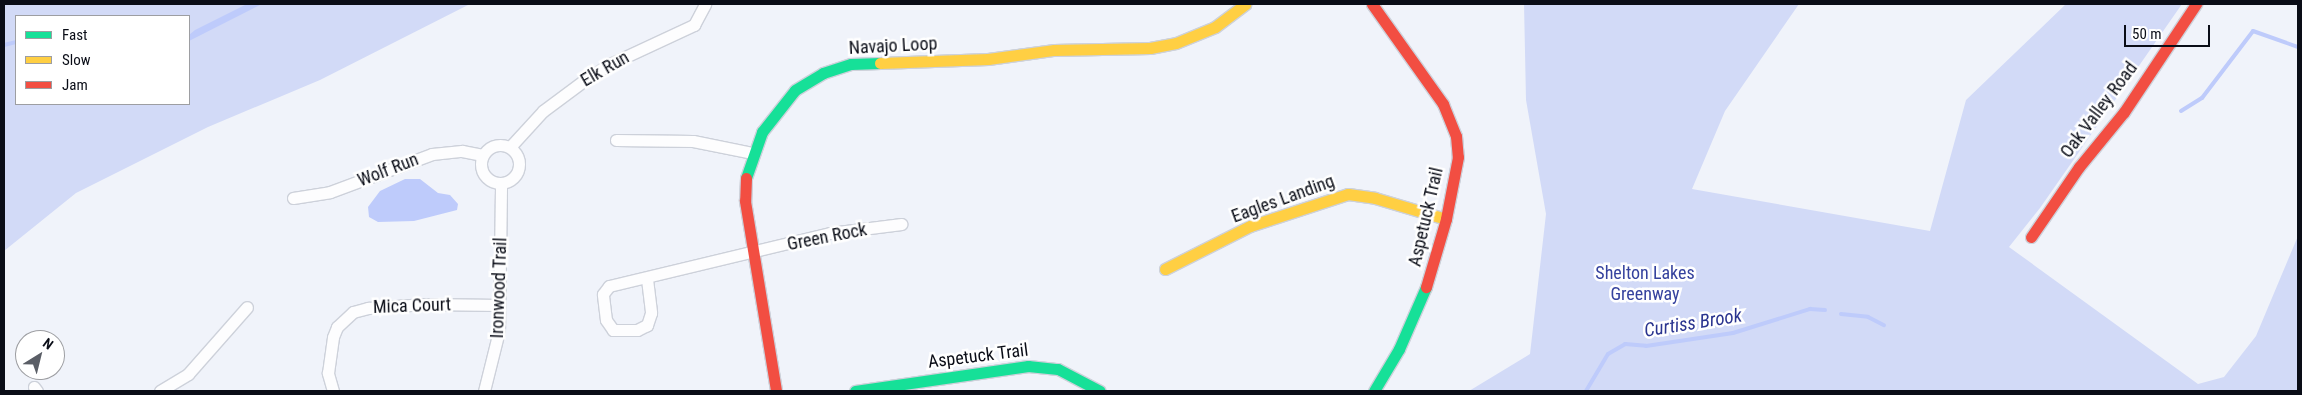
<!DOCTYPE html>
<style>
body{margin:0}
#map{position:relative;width:2302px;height:395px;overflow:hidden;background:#f0f3fa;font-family:"Roboto Condensed",sans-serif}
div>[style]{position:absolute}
.green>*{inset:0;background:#d2daf7}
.water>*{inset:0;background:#becbfb}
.stream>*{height:4px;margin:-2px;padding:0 2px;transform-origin:2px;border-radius:2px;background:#becbfb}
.roads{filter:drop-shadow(1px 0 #cdd1da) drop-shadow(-1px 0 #cdd1da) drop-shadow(0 1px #cdd1da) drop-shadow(0 -1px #cdd1da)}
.street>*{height:11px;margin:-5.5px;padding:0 5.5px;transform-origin:5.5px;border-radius:5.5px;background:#fdfdfe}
.street>.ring{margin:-5.5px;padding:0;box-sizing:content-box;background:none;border:11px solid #fdfdfe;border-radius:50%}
.fast>*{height:11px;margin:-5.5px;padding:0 5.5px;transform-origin:5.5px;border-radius:5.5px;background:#16e098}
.slow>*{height:11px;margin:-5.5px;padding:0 5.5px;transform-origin:5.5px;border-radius:5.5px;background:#ffcf43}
.jam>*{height:11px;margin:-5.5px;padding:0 5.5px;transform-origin:5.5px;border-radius:5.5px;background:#f24e42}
span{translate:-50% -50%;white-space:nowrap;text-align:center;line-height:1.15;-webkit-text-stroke:5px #fff;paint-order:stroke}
.street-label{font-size:18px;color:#0a0d17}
.park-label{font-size:18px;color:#35429e}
.water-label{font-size:19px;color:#2a348f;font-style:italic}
.frame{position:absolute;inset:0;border:5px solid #0a0d17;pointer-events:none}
.legend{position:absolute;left:15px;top:15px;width:175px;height:90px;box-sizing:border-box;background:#fff;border:1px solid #9d9ea2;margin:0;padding:6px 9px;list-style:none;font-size:15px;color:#0a0d17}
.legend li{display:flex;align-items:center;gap:10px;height:25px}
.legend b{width:25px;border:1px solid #9d9ea2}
.north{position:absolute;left:15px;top:330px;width:50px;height:50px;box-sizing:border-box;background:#fff;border:1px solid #9d9ea2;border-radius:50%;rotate:36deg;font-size:14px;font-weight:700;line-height:20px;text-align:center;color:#0a0d17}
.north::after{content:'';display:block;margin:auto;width:18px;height:22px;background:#5a5e66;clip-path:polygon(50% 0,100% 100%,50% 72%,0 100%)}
.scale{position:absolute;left:2124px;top:25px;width:86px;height:22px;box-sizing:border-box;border:2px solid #0a0d17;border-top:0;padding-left:6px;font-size:15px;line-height:18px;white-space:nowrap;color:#0a0d17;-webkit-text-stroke:4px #fff;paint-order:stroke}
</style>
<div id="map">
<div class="green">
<div style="clip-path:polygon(evenodd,4px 4px,470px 4px,320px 80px,208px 127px,76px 193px,4px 251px,4px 4px,16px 16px,189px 16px,189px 104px,16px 104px,16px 16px)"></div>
<div style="clip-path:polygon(1524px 4px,1799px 4px,1725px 111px,1692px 189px,1930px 231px,1966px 100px,2066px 4px,2182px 4px,2040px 208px,2009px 247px,2198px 384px,2224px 377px,2256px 336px,2298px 236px,2298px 391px,1469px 391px,1530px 354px,1546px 214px,1526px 100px)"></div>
</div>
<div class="water">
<div style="clip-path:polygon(247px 4px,262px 4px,189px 41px,189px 35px,195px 30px)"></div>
<div style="clip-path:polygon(405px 179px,420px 179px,438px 193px,450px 195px,458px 204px,457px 210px,414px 221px,378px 222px,369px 217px,368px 207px,380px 191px)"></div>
</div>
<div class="stream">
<div style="left:4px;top:45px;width:12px;rotate:-14deg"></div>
<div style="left:2181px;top:111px;width:25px;rotate:-32deg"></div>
<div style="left:2202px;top:98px;width:84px;rotate:-52.7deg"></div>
<div style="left:2253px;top:31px;width:48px;rotate:19.6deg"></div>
<div style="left:1841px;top:314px;width:27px;rotate:6deg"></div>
<div style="left:1868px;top:317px;width:18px;rotate:27deg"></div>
<div style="left:1586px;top:391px;width:43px;rotate:-59.3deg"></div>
<div style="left:1608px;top:354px;width:20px;rotate:-30deg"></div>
<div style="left:1625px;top:344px;width:21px;rotate:5deg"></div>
<div style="left:1646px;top:346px;width:88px;rotate:-8.5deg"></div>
<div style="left:1733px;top:333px;width:81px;rotate:-17.3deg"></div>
<div style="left:1810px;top:309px;width:15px;rotate:4deg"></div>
</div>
<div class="roads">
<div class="street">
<div style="left:616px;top:140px;width:77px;rotate:0.7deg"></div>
<div style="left:693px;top:141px;width:60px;rotate:11.5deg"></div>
<div class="ring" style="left:481px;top:145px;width:27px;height:27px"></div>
<div style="left:510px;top:147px;width:49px;rotate:-47.5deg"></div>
<div style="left:543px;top:111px;width:49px;rotate:-36.6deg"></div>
<div style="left:582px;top:82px;width:33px;rotate:-33deg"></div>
<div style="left:610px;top:64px;width:93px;rotate:-24.9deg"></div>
<div style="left:694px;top:25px;width:24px;rotate:-62deg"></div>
<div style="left:293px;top:198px;width:37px;rotate:-9deg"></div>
<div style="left:330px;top:192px;width:109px;rotate:-20.4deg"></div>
<div style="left:432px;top:154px;width:30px;rotate:-6deg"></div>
<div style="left:462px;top:151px;width:21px;rotate:11deg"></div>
<div style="left:647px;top:279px;width:34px;rotate:83deg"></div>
<div style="left:651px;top:313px;width:13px;rotate:108deg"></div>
<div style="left:647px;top:325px;width:11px;rotate:153deg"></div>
<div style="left:637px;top:330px;width:24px;rotate:180deg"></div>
<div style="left:613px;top:330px;width:12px;rotate:-125deg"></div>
<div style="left:606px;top:320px;width:26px;rotate:-97deg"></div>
<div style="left:603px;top:294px;width:10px;rotate:-53deg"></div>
<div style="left:609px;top:286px;width:227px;rotate:-13.5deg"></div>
<div style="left:830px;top:233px;width:72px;rotate:-7.2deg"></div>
<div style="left:34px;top:387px;width:5px;rotate:53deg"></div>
<div style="left:160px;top:391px;width:33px;rotate:-31deg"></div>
<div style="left:188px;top:374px;width:89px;rotate:-48.6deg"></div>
<div style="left:333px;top:391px;width:19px;rotate:-106deg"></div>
<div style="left:328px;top:373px;width:36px;rotate:-82deg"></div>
<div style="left:333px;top:337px;width:11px;rotate:-68deg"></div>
<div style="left:337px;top:327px;width:22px;rotate:-43deg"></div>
<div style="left:353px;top:312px;width:16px;rotate:-15deg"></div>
<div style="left:368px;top:308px;width:57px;rotate:-4deg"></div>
<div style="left:425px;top:304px;width:75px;rotate:0.8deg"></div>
<div style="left:484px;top:391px;width:62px;rotate:-76deg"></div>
<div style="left:499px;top:331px;width:148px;rotate:-89.2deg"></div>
</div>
<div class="fast">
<div style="left:746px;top:178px;width:49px;rotate:-70.8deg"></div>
<div style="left:762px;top:132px;width:53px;rotate:-51.8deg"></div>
<div style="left:795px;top:90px;width:33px;rotate:-31deg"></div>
<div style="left:823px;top:73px;width:29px;rotate:-18deg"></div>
<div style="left:851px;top:64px;width:29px;rotate:-2deg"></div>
<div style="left:855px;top:391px;width:175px;rotate:-8.2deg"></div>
<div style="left:1028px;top:366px;width:30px;rotate:6deg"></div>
<div style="left:1058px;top:369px;width:47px;rotate:27.6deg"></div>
<div style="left:1374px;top:391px;width:49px;rotate:-59.2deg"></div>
<div style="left:1399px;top:349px;width:68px;rotate:-66.5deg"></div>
</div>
<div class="slow">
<div style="left:880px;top:63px;width:108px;rotate:-2.1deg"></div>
<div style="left:988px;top:59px;width:67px;rotate:-7.8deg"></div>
<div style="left:1054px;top:50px;width:96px;rotate:-1.2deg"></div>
<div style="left:1150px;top:48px;width:26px;rotate:-11deg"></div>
<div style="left:1176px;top:43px;width:42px;rotate:-22.3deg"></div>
<div style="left:1215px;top:27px;width:38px;rotate:-37deg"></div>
<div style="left:1165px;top:269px;width:95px;rotate:-26.8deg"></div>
<div style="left:1250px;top:226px;width:103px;rotate:-18.1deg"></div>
<div style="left:1348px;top:194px;width:27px;rotate:8deg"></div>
<div style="left:1375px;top:198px;width:74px;rotate:16.5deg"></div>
</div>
<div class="jam">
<div style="left:1372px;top:4px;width:123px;rotate:54.6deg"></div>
<div style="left:1443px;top:104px;width:35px;rotate:68deg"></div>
<div style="left:1456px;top:136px;width:21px;rotate:85deg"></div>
<div style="left:1458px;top:157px;width:63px;rotate:101deg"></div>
<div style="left:1446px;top:219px;width:71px;rotate:106.4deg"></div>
<div style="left:746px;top:178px;width:23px;rotate:92deg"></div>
<div style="left:745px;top:201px;width:193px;rotate:80.7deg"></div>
<div style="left:2031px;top:237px;width:85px;rotate:-55.6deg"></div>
<div style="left:2079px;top:167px;width:71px;rotate:-50.7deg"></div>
<div style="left:2124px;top:112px;width:130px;rotate:-56.3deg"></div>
</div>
</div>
<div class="street-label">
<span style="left:893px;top:46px;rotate:-3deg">Navajo Loop</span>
<span style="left:605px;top:69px;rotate:-30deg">Elk Run</span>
<span style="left:2099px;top:110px;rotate:-53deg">Oak Valley Road</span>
<span style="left:388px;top:170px;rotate:-21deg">Wolf Run</span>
<span style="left:1283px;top:199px;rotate:-20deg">Eagles Landing</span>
<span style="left:1426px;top:217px;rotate:-77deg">Aspetuck Trail</span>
<span style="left:827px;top:237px;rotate:-11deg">Green Rock</span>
<span style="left:499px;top:288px;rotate:-88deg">Ironwood Trail</span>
<span style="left:412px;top:306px;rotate:-2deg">Mica Court</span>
<span style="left:978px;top:356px;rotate:-7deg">Aspetuck Trail</span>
</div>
<div class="park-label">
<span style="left:1645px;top:284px">Shelton Lakes<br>Greenway</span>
</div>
<div class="water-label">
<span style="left:1693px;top:323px;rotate:-9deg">Curtiss Brook</span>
</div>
<div class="frame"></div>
<ul class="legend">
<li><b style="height:6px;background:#16e098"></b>Fast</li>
<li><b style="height:6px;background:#ffcf43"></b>Slow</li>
<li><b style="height:6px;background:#f24e42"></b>Jam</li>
</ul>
<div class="north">N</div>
<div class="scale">50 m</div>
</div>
